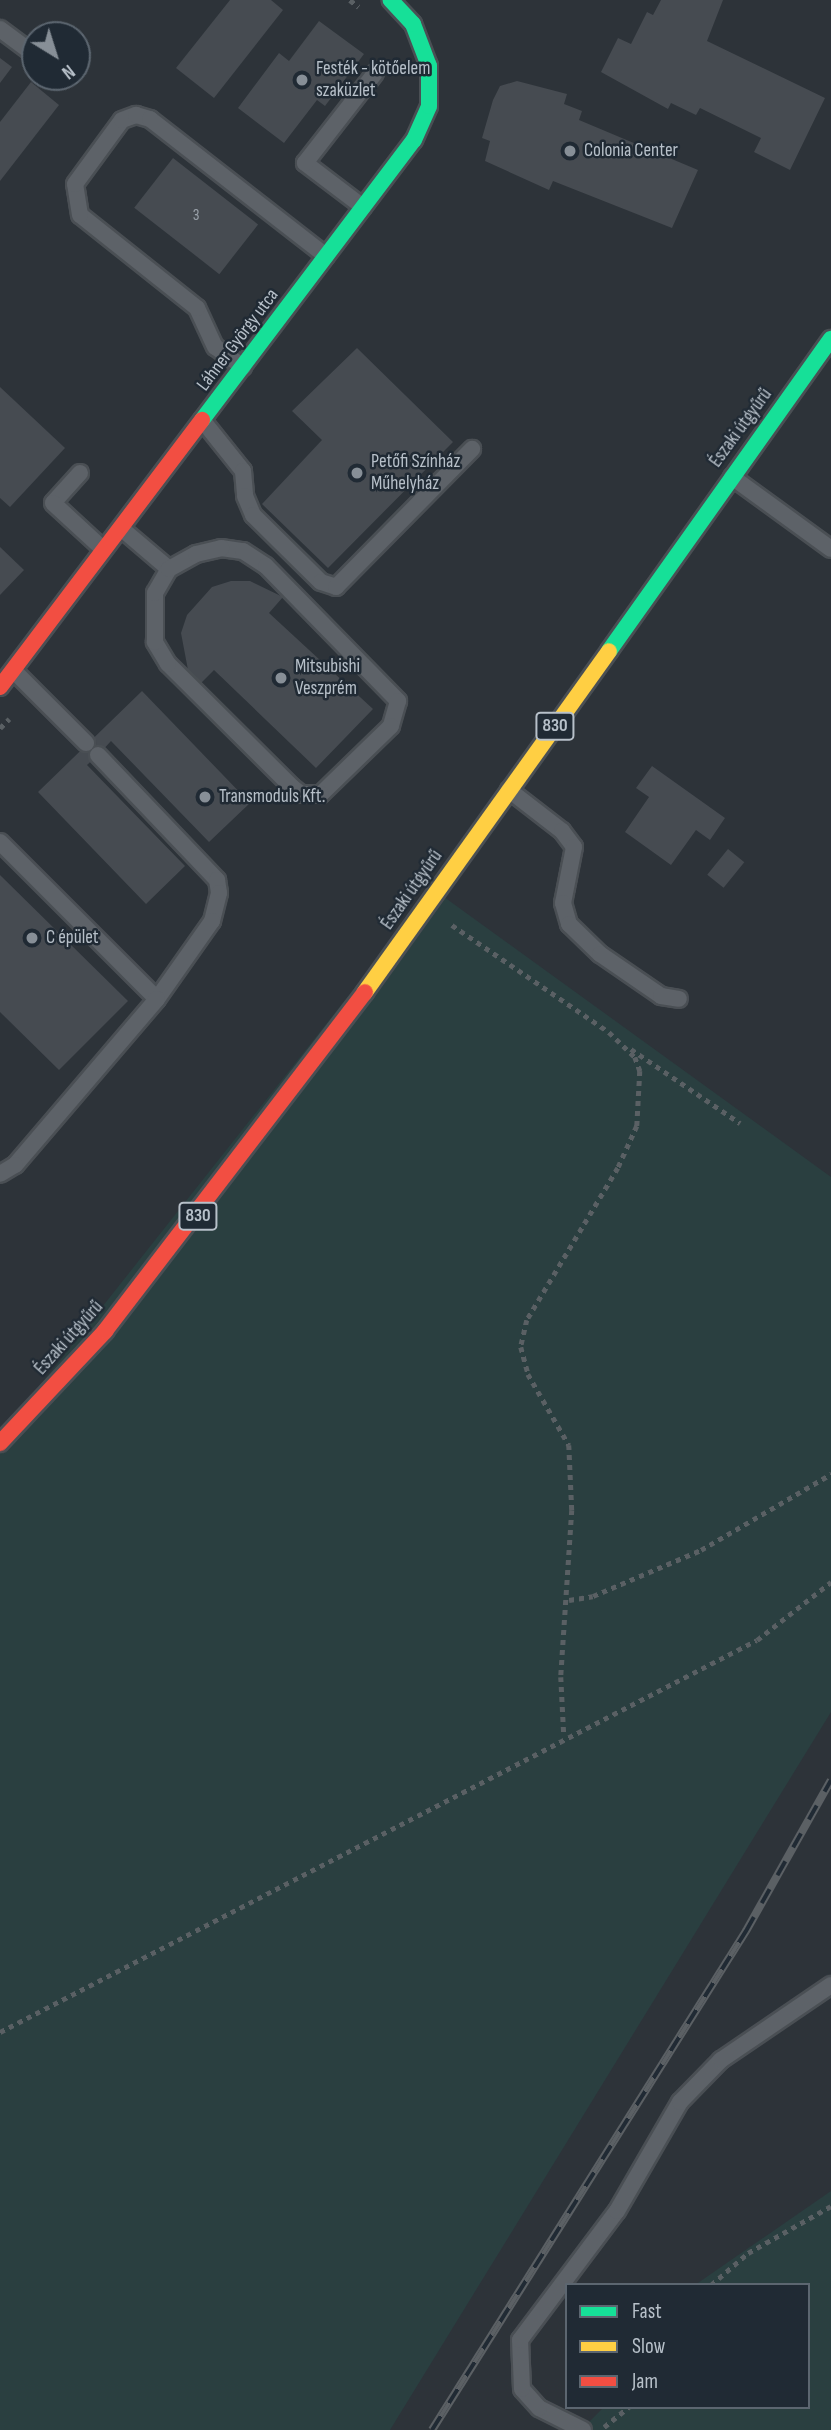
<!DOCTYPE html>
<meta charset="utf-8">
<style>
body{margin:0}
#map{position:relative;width:831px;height:2430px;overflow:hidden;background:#2d3339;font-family:"Sofia Sans Condensed",sans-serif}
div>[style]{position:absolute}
.green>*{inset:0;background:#2a3f40}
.building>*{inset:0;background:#464b51;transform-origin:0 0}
.path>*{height:4.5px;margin-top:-2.25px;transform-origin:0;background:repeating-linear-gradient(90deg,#5a6064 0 5px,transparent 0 10px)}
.roads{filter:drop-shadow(2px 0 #4a4f54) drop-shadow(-2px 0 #4a4f54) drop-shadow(0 2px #4a4f54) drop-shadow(0 -2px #4a4f54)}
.lane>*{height:16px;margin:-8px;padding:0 8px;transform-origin:8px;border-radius:8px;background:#5d6268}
.fast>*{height:16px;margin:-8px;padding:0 8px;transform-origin:8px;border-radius:8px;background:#16e098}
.slow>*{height:16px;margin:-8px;padding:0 8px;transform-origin:8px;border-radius:8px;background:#ffcf43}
.jam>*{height:16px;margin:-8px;padding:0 8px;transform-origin:8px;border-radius:8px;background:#f24e42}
.rail>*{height:8px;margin-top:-4px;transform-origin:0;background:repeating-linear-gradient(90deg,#202a34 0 16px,#5b6064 0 32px);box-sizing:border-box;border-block:2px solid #5b6064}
.dots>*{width:19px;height:19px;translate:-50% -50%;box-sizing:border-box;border:4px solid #202a34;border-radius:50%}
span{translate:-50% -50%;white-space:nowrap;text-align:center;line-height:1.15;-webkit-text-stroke:5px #202a34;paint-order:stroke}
.number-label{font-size:16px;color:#9ba3ab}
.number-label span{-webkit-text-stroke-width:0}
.shield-label span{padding:2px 5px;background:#202a34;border:2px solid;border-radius:5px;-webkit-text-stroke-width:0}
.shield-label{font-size:18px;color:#b7c0c9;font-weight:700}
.poi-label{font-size:19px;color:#b7c0c9}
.left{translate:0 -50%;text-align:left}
.street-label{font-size:19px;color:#b7c0c9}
.legend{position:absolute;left:565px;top:2283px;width:245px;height:126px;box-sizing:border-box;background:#202a34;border:2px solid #5c6670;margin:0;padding:9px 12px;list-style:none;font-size:21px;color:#b7c0c9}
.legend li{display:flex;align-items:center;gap:14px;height:35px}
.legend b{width:35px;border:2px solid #5c6670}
.north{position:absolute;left:21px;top:21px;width:70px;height:70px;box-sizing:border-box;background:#202a34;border:2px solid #5c6670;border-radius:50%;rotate:142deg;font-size:19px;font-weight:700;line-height:28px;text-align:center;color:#b7c0c9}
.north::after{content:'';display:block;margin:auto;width:24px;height:32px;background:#878f97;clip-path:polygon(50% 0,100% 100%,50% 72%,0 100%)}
</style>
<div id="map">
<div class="green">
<div style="clip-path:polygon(433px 889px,831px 1177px,831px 1712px,390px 2430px,0 2430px,0 1436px)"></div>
<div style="clip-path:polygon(831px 2191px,831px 2430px,581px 2430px,604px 2407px,808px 2407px,808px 2285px,695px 2285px)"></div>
</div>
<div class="building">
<div style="clip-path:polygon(230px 0,271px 0,283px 10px,214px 98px,176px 68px)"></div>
<div style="clip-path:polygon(661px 0,723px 0,707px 41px,825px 98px,790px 170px,754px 152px,761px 138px,700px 108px,696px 115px,671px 103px,668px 109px,601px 72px,618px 38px,631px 44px,647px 12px,653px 15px)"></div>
<div style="clip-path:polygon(319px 21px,364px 54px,325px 106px,317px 100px,284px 143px,238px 108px,279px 53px,289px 61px)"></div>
<div style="clip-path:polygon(0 58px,12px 67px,0 83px)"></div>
<div style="clip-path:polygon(517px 81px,567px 94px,564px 104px,582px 111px,579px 120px,698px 170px,672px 228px,553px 181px,549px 190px,485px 161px,490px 141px,482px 138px,493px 100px,500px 86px)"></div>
<div style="clip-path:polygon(31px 82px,59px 105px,0 181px,0 122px)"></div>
<div style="left:173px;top:158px;width:108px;height:63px;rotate:38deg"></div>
<div style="clip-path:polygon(357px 348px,453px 442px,328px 568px,262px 504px,322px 440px,292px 411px)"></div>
<div style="clip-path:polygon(0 387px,65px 448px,10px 507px,0 498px)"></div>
<div style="clip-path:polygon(0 547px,24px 570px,0 595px)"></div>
<div style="clip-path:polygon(231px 581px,250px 581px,283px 597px,269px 613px,373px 709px,316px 768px,214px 670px,199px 685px,188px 670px,181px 633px,187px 615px,212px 587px)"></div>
<div style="clip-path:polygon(142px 691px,250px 803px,209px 842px,111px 741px,101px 752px,87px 765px,185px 866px,146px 904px,38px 792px)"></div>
<div style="clip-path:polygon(652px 766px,725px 818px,710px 840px,696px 830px,671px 865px,625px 832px,649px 797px,636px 788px)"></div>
<div style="left:728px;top:849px;width:21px;height:33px;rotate:39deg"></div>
<div style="clip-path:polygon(0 875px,128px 1001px,59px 1070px,0 1012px)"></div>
</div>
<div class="path">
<div style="left:350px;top:0;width:11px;rotate:38deg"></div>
<div style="left:0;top:728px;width:13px;rotate:-45deg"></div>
<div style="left:452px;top:925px;width:190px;rotate:34.3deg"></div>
<div style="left:609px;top:1032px;width:36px;rotate:44deg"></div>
<div style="left:635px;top:1057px;width:15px;rotate:70deg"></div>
<div style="left:640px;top:1071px;width:55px;rotate:93.1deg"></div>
<div style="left:637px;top:1126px;width:46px;rotate:114.3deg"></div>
<div style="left:618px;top:1168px;width:177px;rotate:120.9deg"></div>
<div style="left:527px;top:1320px;width:28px;rotate:103deg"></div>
<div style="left:521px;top:1347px;width:28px;rotate:75deg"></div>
<div style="left:528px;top:1374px;width:82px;rotate:60deg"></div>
<div style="left:569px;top:1445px;width:65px;rotate:87.4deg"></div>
<div style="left:572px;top:1510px;width:167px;rotate:93.8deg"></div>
<div style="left:561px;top:1677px;width:59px;rotate:87.1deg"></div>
<div style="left:631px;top:1049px;width:132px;rotate:34.2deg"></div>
<div style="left:569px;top:1600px;width:24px;rotate:-9deg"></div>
<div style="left:593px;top:1596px;width:117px;rotate:-23.1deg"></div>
<div style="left:701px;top:1550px;width:151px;rotate:-30.3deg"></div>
<div style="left:0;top:2032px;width:852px;rotate:-27.38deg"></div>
<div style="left:757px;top:1640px;width:94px;rotate:-38.1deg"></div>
<div style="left:711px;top:2285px;width:49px;rotate:-40.9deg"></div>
<div style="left:748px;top:2253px;width:95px;rotate:-29.5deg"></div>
<div style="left:604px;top:2427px;width:32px;rotate:-39deg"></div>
</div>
<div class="roads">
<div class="lane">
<div style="left:0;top:29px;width:44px;rotate:36.6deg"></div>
<div style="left:363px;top:207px;width:73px;rotate:-142.8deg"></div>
<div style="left:305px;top:163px;width:114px;rotate:-52.1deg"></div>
<div style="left:243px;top:367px;width:34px;rotate:-144deg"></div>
<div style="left:215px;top:347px;width:43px;rotate:-114.8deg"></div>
<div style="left:197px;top:308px;width:149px;rotate:-141.5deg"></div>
<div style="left:80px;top:215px;width:31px;rotate:-99deg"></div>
<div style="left:75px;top:184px;width:79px;rotate:-53.7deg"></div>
<div style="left:122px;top:120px;width:15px;rotate:-20deg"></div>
<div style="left:136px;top:115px;width:15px;rotate:16deg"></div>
<div style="left:150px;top:119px;width:223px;rotate:37.9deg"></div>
<div style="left:203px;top:421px;width:64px;rotate:51.3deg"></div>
<div style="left:243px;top:471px;width:25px;rotate:85deg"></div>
<div style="left:245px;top:496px;width:21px;rotate:67deg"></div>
<div style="left:253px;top:515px;width:95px;rotate:44.6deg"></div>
<div style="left:321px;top:582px;width:16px;rotate:18deg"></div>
<div style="left:336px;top:587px;width:194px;rotate:-45.4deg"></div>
<div style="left:80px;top:473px;width:40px;rotate:132deg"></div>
<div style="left:53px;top:503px;width:68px;rotate:42.6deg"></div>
<div style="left:732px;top:477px;width:122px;rotate:36deg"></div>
<div style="left:122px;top:529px;width:62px;rotate:40.4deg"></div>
<div style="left:221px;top:548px;width:22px;rotate:8deg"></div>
<div style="left:243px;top:551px;width:27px;rotate:33deg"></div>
<div style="left:266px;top:566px;width:189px;rotate:45.6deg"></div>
<div style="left:398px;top:701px;width:26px;rotate:106deg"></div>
<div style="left:391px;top:726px;width:98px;rotate:135.8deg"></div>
<div style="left:321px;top:794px;width:20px;rotate:180deg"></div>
<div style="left:301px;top:794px;width:11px;rotate:-142deg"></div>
<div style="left:292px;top:787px;width:175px;rotate:-135.2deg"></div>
<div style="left:168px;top:664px;width:26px;rotate:-121deg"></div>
<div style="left:155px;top:642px;width:49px;rotate:-90deg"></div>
<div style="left:155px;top:593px;width:28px;rotate:-60deg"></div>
<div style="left:169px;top:569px;width:31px;rotate:-29deg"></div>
<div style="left:196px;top:554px;width:26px;rotate:-13deg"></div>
<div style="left:14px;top:671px;width:102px;rotate:45deg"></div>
<div style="left:98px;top:755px;width:173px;rotate:46.4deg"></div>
<div style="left:217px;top:880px;width:13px;rotate:81deg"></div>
<div style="left:219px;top:893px;width:29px;rotate:104deg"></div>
<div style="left:212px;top:921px;width:95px;rotate:125.2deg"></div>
<div style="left:509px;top:790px;width:67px;rotate:37.7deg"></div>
<div style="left:562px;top:831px;width:20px;rotate:53deg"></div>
<div style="left:574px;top:847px;width:57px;rotate:101.1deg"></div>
<div style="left:563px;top:903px;width:22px;rotate:74deg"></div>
<div style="left:569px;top:924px;width:43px;rotate:44.1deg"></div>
<div style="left:600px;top:954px;width:74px;rotate:34.5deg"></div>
<div style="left:661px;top:996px;width:18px;rotate:9deg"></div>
<div style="left:0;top:842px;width:222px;rotate:45deg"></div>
<div style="left:157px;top:999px;width:218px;rotate:130.5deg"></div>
<div style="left:15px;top:1165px;width:17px;rotate:149deg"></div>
<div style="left:583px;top:2430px;width:49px;rotate:-153.4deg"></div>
<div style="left:539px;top:2408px;width:25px;rotate:-132deg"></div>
<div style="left:522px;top:2389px;width:49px;rotate:-92.3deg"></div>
<div style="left:520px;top:2340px;width:161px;rotate:-53.1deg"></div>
<div style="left:617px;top:2211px;width:126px;rotate:-60deg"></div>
<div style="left:680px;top:2102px;width:59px;rotate:-45.7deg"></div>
<div style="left:721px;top:2060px;width:133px;rotate:-34.3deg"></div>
</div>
<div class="fast">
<div style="left:202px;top:420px;width:351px;rotate:-52.9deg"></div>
<div style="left:414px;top:140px;width:37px;rotate:-66deg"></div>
<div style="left:429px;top:106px;width:40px;rotate:-90deg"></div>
<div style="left:429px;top:66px;width:45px;rotate:-110.9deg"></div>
<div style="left:413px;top:24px;width:33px;rotate:-133deg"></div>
<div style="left:609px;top:651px;width:383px;rotate:-54.6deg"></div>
</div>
<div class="slow">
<div style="left:365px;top:992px;width:419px;rotate:-54.4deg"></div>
</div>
<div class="jam">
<div style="left:0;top:687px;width:335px;rotate:-52.9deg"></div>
<div style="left:0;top:1443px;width:154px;rotate:-46.8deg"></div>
<div style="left:105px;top:1331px;width:427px;rotate:-52.5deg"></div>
</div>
</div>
<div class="rail">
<div style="left:432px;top:2430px;width:590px;rotate:-57.82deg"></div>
<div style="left:746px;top:1931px;width:173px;rotate:-60.6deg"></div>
</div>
<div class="dots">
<div style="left:302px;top:80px;background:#878f97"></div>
<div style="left:570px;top:151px;background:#878f97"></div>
<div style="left:357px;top:473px;background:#878f97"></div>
<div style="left:281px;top:678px;background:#878f97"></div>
<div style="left:205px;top:797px;background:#878f97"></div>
<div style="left:32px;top:938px;background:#878f97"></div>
</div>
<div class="number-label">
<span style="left:196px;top:216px">3</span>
</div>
<div class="shield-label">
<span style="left:555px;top:726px">830</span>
<span style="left:198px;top:1216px">830</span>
</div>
<div class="poi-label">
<span class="left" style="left:316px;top:80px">Festék - kötőelem<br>szaküzlet</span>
<span class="left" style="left:584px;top:151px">Colonia Center</span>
<span class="left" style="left:371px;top:473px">Petőfi Színház<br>Műhelyház</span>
<span class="left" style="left:295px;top:678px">Mitsubishi<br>Veszprém</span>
<span class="left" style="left:219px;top:797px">Transmoduls Kft.</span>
<span class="left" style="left:46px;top:938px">C épület</span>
</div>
<div class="street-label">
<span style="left:238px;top:340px;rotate:-53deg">Láhner György utca</span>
<span style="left:741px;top:428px;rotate:-54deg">Északi útgyűrű</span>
<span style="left:412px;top:890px;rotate:-55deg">Északi útgyűrű</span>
<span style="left:69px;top:1338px;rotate:-48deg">Északi útgyűrű</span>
</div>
<ul class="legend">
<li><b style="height:9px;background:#16e098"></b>Fast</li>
<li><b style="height:9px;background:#ffcf43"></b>Slow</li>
<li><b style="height:9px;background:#f24e42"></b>Jam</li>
</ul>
<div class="north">N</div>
</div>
